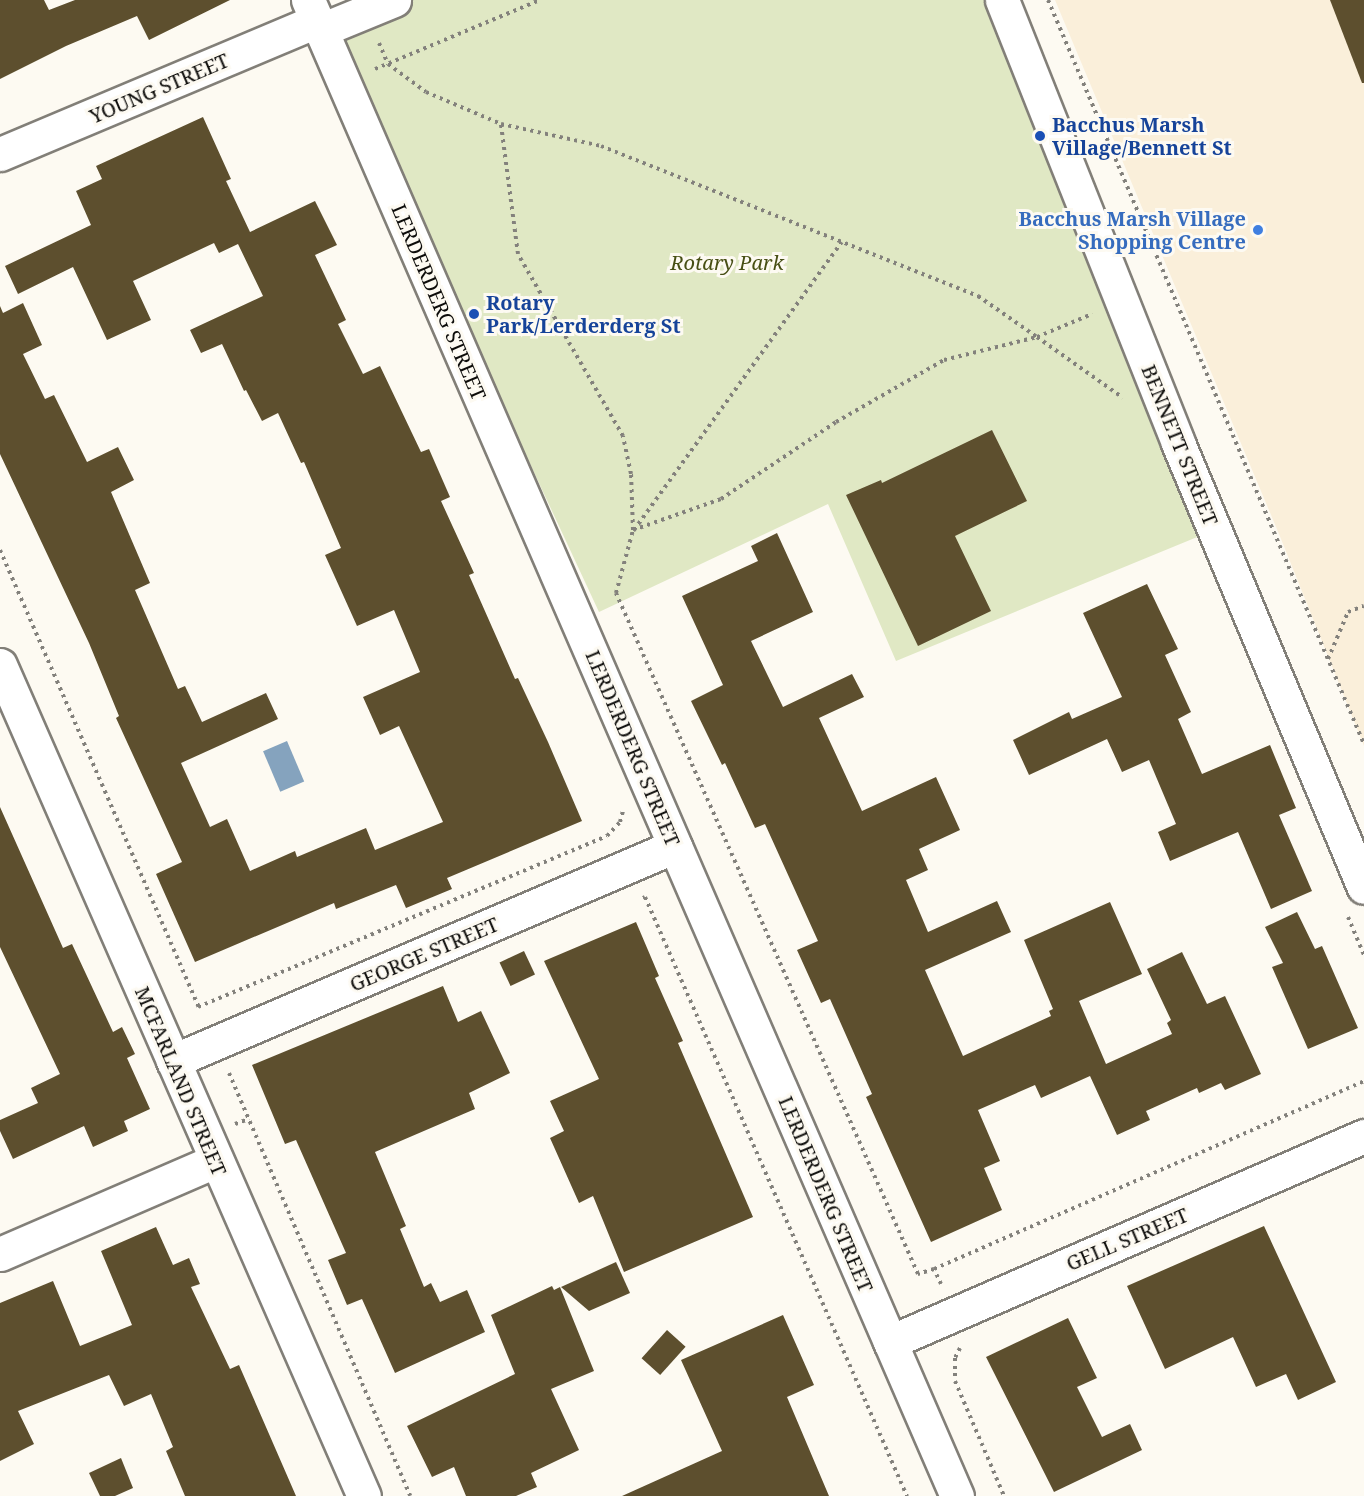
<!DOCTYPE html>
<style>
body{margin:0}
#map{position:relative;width:1364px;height:1496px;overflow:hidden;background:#fdfaf2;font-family:"Noto Serif",serif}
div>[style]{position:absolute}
.commercial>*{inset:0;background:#faefda}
.green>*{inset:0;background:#e0e8c4}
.water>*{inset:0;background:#85a3be;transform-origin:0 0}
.building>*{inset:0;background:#5d4f2e;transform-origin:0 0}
.path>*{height:4px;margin-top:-2px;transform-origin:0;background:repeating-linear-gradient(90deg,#83817c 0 3px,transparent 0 7.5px)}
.roads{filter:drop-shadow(2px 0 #827f78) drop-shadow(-2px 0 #827f78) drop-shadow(0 2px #827f78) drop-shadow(0 -2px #827f78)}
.minor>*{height:33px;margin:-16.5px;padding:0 16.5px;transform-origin:16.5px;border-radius:16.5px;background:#fff}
.dots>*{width:16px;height:16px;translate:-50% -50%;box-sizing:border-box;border:3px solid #fdfaf2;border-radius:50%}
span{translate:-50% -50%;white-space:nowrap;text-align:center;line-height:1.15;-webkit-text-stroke:6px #fdfaf2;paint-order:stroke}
.street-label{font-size:20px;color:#0d0c0a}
.transit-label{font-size:20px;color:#164399;font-weight:700}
.left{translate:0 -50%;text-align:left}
.shop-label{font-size:20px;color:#366cbe;font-weight:700}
.right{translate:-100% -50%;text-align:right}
.park-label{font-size:20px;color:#474f14;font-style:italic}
</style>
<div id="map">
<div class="commercial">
<div style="clip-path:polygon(1055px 0,1364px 0,1364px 746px,1279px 534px)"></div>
</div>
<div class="green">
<div style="clip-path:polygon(406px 0,1000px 0,1224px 526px,896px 661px,828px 504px,599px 612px,330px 34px)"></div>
</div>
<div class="water">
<div style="left:287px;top:741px;width:44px;height:26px;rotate:67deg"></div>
</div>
<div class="building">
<div style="clip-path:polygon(0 0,44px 0,49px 10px,75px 0,230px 0,149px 40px,137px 16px,66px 46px,0 79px)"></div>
<div style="clip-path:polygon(1330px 0,1364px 0,1364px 83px,1362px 83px)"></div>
<div style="clip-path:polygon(203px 117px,231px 179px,226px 181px,250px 232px,315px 201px,337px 245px,315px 255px,346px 320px,338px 324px,363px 374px,380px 366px,421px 452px,429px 449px,450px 497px,441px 501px,474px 573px,469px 575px,515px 679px,518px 678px,548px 742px,582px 821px,447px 878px,452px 889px,406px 908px,396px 885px,336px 909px,334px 903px,195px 962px,156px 874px,182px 862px,116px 718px,119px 716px,89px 643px,0 454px,0 306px,3px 313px,23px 303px,42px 345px,23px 354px,45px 399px,54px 395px,87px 462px,118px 447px,134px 480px,111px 492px,150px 583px,135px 590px,178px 689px,185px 686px,202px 722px,266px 693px,278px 719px,181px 763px,210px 827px,227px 819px,250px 871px,295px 851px,297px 857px,366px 828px,375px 850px,443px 822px,399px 726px,380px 735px,363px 697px,420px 672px,394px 610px,357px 626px,325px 555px,341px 548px,304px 462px,301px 463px,278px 413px,262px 421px,246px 390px,244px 391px,222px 344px,201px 353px,190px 330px,263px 296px,238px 244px,219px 253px,214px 243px,133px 281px,151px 320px,107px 340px,73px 267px,18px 294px,5px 266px,91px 225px,76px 191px,102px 179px,96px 166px)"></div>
<div style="clip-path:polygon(992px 430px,1027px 501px,955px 536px,991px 611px,918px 646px,846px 495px,881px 480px,882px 483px)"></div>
<div style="clip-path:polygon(777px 533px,813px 612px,751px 641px,783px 707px,852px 674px,864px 697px,819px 718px,862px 811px,936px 777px,960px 830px,919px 849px,928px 870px,906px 880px,928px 932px,997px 901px,1011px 932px,925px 970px,963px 1056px,1051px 1016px,1049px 1011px,1053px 1009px,1024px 940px,1110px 902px,1142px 974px,1079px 1001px,1106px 1064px,1172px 1034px,1167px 1023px,1171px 1020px,1147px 969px,1182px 952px,1207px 1004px,1225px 996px,1261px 1074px,1225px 1090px,1221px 1083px,1199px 1093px,1197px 1088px,1146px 1111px,1150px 1120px,1117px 1135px,1090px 1076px,1041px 1098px,1035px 1085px,978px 1110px,1000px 1161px,984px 1168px,1002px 1210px,931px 1242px,866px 1097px,872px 1094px,830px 999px,821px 1003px,797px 950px,818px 941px,765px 824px,755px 828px,725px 763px,722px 765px,691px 701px,723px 685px,682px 596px,758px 561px,751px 546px)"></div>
<div style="clip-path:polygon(1147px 584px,1178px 649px,1165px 655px,1191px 712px,1178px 719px,1202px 774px,1270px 745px,1296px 808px,1279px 815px,1312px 891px,1271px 909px,1238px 832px,1170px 861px,1158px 832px,1176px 824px,1149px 760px,1122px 772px,1107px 739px,1029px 775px,1013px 740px,1069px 712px,1072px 719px,1122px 697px,1083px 613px)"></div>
<div style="clip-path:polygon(0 807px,63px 948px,72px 944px,113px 1032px,122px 1027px,135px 1054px,127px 1058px,150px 1109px,124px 1121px,128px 1131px,93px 1147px,84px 1126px,13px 1159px,0 1131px,0 1120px,38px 1103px,31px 1088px,60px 1074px,0 947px)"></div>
<div style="clip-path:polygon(1297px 912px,1315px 949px,1322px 946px,1358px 1028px,1308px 1049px,1272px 967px,1283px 963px,1265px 927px)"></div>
<div style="clip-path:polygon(636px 922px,659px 976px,655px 978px,683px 1041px,678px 1043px,753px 1217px,624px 1272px,593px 1196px,579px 1203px,550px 1138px,564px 1131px,550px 1101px,599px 1079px,544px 961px)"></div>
<div style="left:524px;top:951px;width:26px;height:27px;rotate:65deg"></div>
<div style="clip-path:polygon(443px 986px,458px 1022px,481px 1011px,510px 1073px,469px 1093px,475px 1109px,375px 1152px,406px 1226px,400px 1229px,424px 1287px,431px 1283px,440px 1302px,467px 1290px,485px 1332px,395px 1373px,362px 1299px,347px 1305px,328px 1260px,346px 1253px,296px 1140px,285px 1144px,252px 1065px)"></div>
<div style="clip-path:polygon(1264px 1226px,1336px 1382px,1298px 1400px,1286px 1374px,1256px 1387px,1233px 1337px,1165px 1369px,1127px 1286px)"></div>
<div style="clip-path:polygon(156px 1227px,173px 1265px,189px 1258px,200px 1284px,191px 1287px,230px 1369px,239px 1365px,296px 1496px,185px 1496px,166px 1451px,173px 1447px,151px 1394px,124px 1406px,109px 1375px,18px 1411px,34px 1444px,0 1461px,0 1303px,53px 1281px,80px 1346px,132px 1325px,101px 1251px)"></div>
<div style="clip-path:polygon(616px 1262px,630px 1293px,589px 1311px,561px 1287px)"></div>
<div style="clip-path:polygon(552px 1286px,554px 1290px,560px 1287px,594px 1371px,551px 1389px,579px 1450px,531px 1473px,537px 1487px,516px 1496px,466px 1496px,454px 1467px,432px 1477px,407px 1426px,515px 1374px,491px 1315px)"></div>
<div style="clip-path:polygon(783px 1315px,814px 1385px,787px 1397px,829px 1496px,622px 1496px,722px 1451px,681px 1360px)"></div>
<div style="clip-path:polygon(1068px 1318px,1097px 1378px,1077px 1387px,1102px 1437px,1130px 1424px,1142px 1450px,1054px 1492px,986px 1357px)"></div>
<div style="left:667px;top:1330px;width:25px;height:38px;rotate:42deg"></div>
<div style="clip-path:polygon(121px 1458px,133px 1488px,115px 1496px,100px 1496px,89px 1473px)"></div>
</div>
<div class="path">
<div style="left:1048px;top:0;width:808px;rotate:66.99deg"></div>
<div style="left:379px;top:43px;width:23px;rotate:67deg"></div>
<div style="left:388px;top:64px;width:47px;rotate:36.4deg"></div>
<div style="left:426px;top:92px;width:82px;rotate:23.1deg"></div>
<div style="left:375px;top:69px;width:179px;rotate:-22.7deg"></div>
<div style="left:633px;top:530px;width:93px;rotate:-19.4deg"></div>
<div style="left:721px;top:499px;width:138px;rotate:-33.8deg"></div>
<div style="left:836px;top:422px;width:125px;rotate:-29.9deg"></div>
<div style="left:944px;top:360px;width:96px;rotate:-13.9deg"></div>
<div style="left:1037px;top:337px;width:105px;rotate:35.3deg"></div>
<div style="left:634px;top:530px;width:355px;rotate:-54.2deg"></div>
<div style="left:0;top:550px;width:499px;rotate:66.5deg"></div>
<div style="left:1328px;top:659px;width:51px;rotate:-66.9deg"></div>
<div style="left:1348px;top:612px;width:17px;rotate:-21deg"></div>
<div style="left:643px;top:898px;width:2px;rotate:-27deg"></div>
<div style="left:645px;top:897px;width:654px;rotate:66.38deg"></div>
<div style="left:1348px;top:917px;width:41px;rotate:67.2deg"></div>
<div style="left:198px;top:1007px;width:443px;rotate:-22.7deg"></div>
<div style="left:607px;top:836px;width:19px;rotate:-47deg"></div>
<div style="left:620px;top:822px;width:11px;rotate:-75deg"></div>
<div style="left:229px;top:1073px;width:460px;rotate:66.8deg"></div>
<div style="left:235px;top:1124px;width:15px;rotate:-20deg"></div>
<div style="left:934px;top:1269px;width:469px;rotate:-23.6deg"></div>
<div style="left:941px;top:1284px;width:17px;rotate:-115deg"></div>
<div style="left:934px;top:1269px;width:17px;rotate:163deg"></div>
<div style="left:918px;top:1274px;width:745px;rotate:-113.92deg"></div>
<div style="left:616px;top:593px;width:65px;rotate:-74.9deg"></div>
<div style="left:633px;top:530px;width:56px;rotate:-92deg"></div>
<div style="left:631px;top:474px;width:39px;rotate:-102deg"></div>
<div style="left:623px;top:436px;width:210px;rotate:-120deg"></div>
<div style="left:518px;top:254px;width:131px;rotate:-97.5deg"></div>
<div style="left:501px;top:124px;width:102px;rotate:12.4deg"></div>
<div style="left:601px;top:146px;width:406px;rotate:21.7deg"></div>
<div style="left:978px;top:296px;width:72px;rotate:34.8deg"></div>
<div style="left:1037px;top:337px;width:60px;rotate:-22.7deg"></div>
<div style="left:960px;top:1348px;width:11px;rotate:117deg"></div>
<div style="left:955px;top:1358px;width:23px;rotate:90deg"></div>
<div style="left:955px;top:1381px;width:125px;rotate:66.9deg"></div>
</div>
<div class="roads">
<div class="minor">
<div style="left:308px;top:0;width:1631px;rotate:66.55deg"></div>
<div style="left:1002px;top:0;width:477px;rotate:68.3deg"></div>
<div style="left:1178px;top:443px;width:481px;rotate:67.3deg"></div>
<div style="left:321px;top:30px;width:79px;rotate:-22.3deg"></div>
<div style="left:0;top:154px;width:344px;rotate:-22.8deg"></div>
<div style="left:0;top:665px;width:907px;rotate:66.35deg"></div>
<div style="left:173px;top:1061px;width:546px;rotate:-23.18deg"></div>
<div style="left:0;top:1254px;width:234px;rotate:-23.4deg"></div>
<div style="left:890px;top:1342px;width:517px;rotate:-23.49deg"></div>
</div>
</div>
<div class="dots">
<div style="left:1040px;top:136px;background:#1a4fb4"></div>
<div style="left:1258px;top:230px;background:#3f7fe0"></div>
<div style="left:474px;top:314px;background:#1a4fb4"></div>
</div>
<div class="street-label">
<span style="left:159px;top:88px;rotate:-23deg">YOUNG STREET</span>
<span style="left:439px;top:302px;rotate:67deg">LERDERDERG STREET</span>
<span style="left:1180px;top:445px;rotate:68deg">BENNETT STREET</span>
<span style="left:633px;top:748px;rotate:67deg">LERDERDERG STREET</span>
<span style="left:424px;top:954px;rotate:-23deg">GEORGE STREET</span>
<span style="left:181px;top:1081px;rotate:67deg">MCFARLAND STREET</span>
<span style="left:826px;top:1194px;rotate:67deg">LERDERDERG STREET</span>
<span style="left:1127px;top:1239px;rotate:-23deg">GELL STREET</span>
</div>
<div class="transit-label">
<span class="left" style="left:1052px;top:136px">Bacchus Marsh<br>Village/Bennett St</span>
<span class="left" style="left:486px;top:314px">Rotary<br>Park/Lerderderg St</span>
</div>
<div class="shop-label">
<span class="right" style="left:1246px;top:230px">Bacchus Marsh Village<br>Shopping Centre</span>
</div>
<div class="park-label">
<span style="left:727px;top:262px">Rotary Park</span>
</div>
</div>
